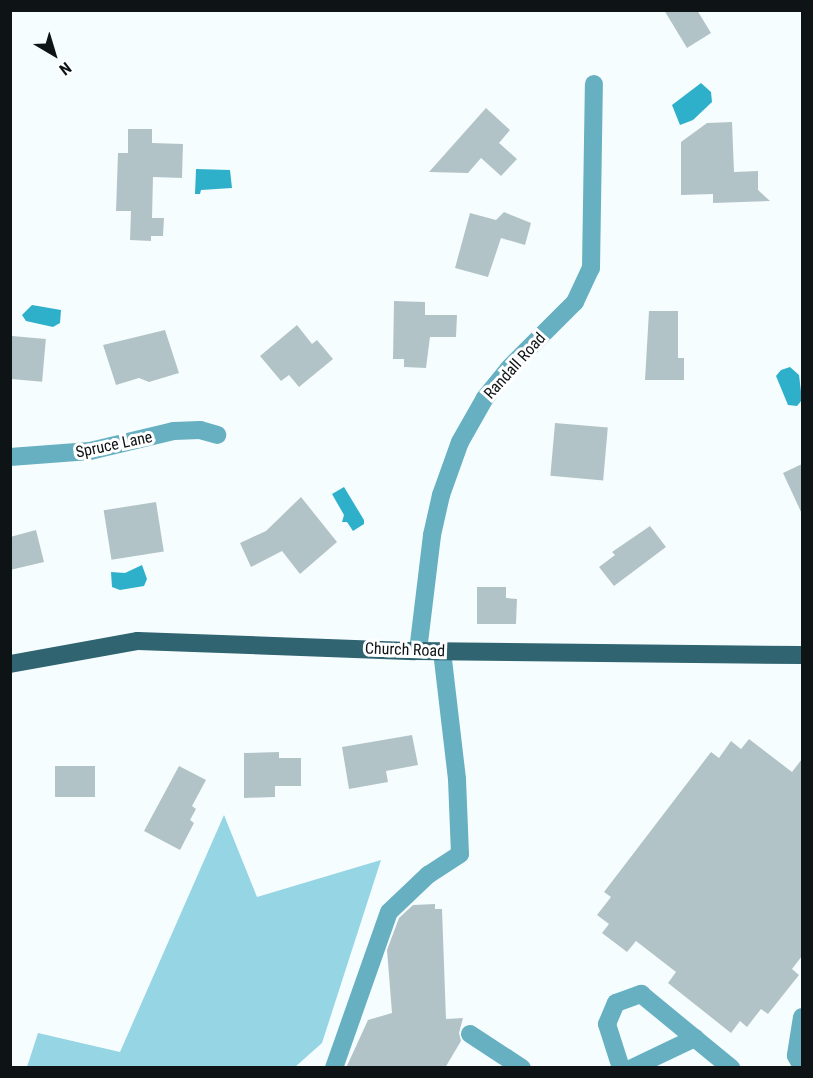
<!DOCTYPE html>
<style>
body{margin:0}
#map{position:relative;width:813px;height:1078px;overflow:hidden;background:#f6fdff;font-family:"Roboto Condensed",sans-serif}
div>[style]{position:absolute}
.green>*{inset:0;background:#95d5e4}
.water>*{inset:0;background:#2eb0ca}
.building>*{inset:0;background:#b2c3c8;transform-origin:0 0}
.minor>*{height:18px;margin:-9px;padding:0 9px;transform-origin:9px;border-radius:9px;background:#66b0c1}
.major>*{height:18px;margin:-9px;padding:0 9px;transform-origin:9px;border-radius:9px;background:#2f6470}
span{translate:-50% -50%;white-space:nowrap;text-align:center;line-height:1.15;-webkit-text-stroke:6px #fff;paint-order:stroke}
.street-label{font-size:16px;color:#0e1416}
.frame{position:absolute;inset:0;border:12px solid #0e1416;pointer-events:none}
.north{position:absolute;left:24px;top:24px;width:60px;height:60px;-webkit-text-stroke:4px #fff;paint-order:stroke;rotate:142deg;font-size:16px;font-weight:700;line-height:24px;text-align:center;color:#0e1416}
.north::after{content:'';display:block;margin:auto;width:21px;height:27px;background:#0e1416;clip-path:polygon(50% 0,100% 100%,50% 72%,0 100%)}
</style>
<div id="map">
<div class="green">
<div style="clip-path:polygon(224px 815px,257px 897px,381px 860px,322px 1043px,295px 1067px,27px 1067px,38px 1033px,120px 1052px)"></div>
</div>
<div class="water">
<div style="clip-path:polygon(701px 83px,711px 92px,712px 102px,693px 120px,680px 125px,672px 105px)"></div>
<div style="clip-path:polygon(196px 169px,230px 170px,232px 188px,201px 190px,200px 194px,195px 194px)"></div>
<div style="clip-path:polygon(32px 305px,61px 310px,60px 323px,53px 327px,26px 321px,22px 315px)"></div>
<div style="clip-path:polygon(790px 367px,799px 375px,802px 400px,797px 406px,788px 405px,776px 376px,781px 370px)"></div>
<div style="clip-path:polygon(344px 487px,364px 520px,364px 524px,353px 531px,347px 522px,342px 522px,344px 515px,332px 494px)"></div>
<div style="clip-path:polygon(142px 565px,147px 579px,144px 586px,120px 590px,112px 587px,111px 572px,125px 573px)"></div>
</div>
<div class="building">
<div style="clip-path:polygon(664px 10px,697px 10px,711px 33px,687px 48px)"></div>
<div style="clip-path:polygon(486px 108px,510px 130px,499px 143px,517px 159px,501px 176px,481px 158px,468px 173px,429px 172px)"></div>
<div style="clip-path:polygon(732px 122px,734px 172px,758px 171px,758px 190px,770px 201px,713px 203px,713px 194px,681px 195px,681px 142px,707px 123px)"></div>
<div style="clip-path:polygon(128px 129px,152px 129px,152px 143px,183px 144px,182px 178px,153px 177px,152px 218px,164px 218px,163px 236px,151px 236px,151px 241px,130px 240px,131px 211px,116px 211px,118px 153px,128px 153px)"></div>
<div style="clip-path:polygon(504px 212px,531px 223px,525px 245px,501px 238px,488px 277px,455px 268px,470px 213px,496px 220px)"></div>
<div style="clip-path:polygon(394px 301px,425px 302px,425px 315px,457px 315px,456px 337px,430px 337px,426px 368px,404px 367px,404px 359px,393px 359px)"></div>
<div style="clip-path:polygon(649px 311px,678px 311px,678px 358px,684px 358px,684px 380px,645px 380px)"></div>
<div style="clip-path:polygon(297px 325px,312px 344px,317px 340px,333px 359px,299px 387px,289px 375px,281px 381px,260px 356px)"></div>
<div style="clip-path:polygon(165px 330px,179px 373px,149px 382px,139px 378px,116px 385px,103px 345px)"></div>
<div style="left:12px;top:336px;width:34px;height:43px;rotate:5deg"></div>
<div style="left:555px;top:423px;width:53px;height:53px;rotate:5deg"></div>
<div style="clip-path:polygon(802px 464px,802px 514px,783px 473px)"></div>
<div style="clip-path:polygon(301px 497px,337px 542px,300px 574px,282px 551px,251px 567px,240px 543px,266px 531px)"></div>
<div style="left:156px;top:502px;width:50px;height:53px;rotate:81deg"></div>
<div style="clip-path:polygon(650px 526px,666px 547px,614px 586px,599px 567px,615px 555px,612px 552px)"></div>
<div style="clip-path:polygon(36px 530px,44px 562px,10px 570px,10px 537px)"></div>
<div style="clip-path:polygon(477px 587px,506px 587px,506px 598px,517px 599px,516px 624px,477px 624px)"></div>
<div style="clip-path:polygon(412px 735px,418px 765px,386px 771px,388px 782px,349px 789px,342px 747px)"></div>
<div style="clip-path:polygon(749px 739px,792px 772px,802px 759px,802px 956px,792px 969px,799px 975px,768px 1014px,761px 1009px,747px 1027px,740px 1021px,731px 1033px,668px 983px,676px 972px,636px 941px,627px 952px,602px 933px,609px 924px,597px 915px,611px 897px,604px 892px,711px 752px,719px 758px,731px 741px,741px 749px)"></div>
<div style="clip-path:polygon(279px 752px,279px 758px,301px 758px,301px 786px,275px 786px,275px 797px,244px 798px,244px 753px)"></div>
<div style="left:95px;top:766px;width:31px;height:40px;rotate:90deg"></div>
<div style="clip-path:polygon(179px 766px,206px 780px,192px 806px,196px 809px,190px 820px,194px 823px,180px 850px,144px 831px)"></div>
<div style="clip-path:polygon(435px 904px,435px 909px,442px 909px,446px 1019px,463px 1018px,459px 1033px,461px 1041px,445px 1068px,346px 1068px,368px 1020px,392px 1013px,387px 950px,399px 918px,413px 905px)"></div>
</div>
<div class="minor">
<div style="left:10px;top:457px;width:80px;rotate:-4.3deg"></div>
<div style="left:90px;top:451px;width:86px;rotate:-13.4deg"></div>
<div style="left:174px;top:431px;width:26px;rotate:-2deg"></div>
<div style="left:200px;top:430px;width:18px;rotate:16deg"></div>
<div style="left:418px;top:651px;width:117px;rotate:-83.1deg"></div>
<div style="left:432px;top:535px;width:41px;rotate:-77.3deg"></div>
<div style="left:441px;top:495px;width:56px;rotate:-70.3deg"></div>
<div style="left:460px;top:442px;width:51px;rotate:-60.4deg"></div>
<div style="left:485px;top:398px;width:38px;rotate:-51deg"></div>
<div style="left:509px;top:368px;width:93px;rotate:-45deg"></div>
<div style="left:575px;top:302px;width:38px;rotate:-65deg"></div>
<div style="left:591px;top:268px;width:184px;rotate:-89.1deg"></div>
<div style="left:802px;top:1017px;width:39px;rotate:99deg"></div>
<div style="left:796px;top:1056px;width:13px;rotate:61deg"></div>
<div style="left:470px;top:1034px;width:62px;rotate:33.2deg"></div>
<div style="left:334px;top:1068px;width:165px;rotate:-70.6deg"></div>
<div style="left:389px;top:912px;width:54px;rotate:-43.5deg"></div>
<div style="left:428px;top:875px;width:38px;rotate:-33deg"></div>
<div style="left:460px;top:854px;width:75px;rotate:-92.3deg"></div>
<div style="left:457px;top:779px;width:129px;rotate:-96.7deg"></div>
<div style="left:621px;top:1068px;width:46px;rotate:-107.7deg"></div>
<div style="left:607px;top:1024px;width:23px;rotate:-67deg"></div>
<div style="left:616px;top:1003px;width:27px;rotate:-20deg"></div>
<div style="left:641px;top:994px;width:117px;rotate:39.4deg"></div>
<div style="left:632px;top:1068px;width:70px;rotate:-25.5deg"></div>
</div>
<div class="major">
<div style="left:10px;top:664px;width:130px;rotate:-10.2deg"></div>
<div style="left:138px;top:641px;width:277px;rotate:2.1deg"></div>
<div style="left:415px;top:651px;width:387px;rotate:0.6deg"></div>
</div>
<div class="street-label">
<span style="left:515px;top:366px;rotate:-48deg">Randall Road</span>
<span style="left:114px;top:445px;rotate:-12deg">Spruce Lane</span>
<span style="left:405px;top:650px;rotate:2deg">Church Road</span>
</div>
<div class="frame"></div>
<div class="north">N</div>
</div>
